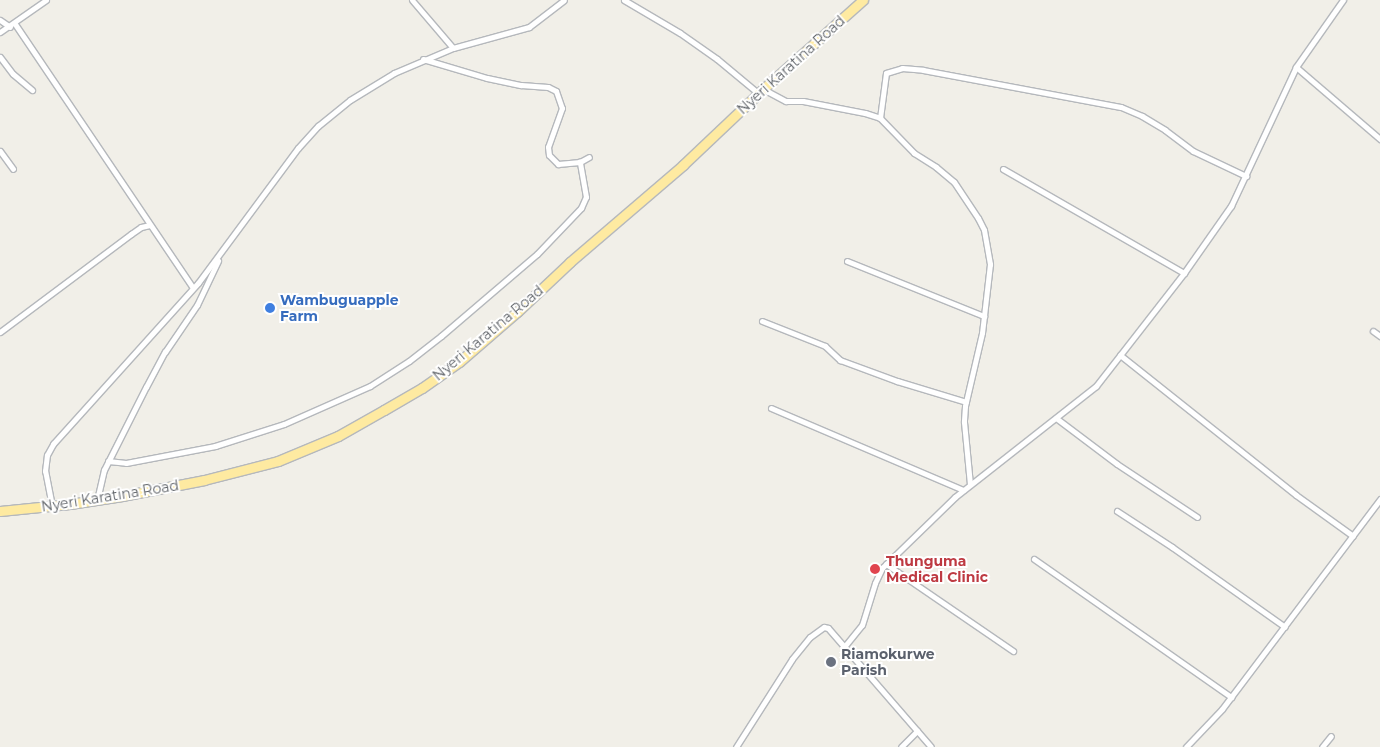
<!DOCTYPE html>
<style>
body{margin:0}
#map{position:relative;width:1380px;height:747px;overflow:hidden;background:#f1efe8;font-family:Montserrat,sans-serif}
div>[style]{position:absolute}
.roads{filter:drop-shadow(1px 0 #b5b8bc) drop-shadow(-1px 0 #b5b8bc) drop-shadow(0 1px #b5b8bc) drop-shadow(0 -1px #b5b8bc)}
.minor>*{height:5px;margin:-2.5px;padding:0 2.5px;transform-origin:2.5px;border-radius:2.5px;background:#fff}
.trunk>*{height:9px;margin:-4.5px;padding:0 4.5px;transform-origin:4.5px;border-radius:4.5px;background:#feeaa1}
.dots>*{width:14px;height:14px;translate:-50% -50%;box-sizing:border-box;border:2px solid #fff;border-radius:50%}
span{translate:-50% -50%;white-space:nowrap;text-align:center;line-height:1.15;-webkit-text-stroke:4px #fff;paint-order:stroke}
.street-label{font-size:14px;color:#5f6368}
.shop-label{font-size:14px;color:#366cbe;font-weight:700}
.left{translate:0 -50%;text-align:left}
.health-label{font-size:14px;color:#be3a42;font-weight:700}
.worship-label{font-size:14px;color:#5b616d;font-weight:700}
</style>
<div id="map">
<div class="roads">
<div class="minor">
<div style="left:412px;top:0;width:63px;rotate:49.5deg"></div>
<div style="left:624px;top:0;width:65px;rotate:30.5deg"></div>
<div style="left:680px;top:33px;width:45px;rotate:35.1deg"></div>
<div style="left:717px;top:59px;width:53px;rotate:39.7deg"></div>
<div style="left:0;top:20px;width:12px;rotate:35deg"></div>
<div style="left:15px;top:24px;width:318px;rotate:56deg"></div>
<div style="left:0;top:32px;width:56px;rotate:-34.8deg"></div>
<div style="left:0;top:57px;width:21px;rotate:53deg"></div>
<div style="left:13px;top:74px;width:25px;rotate:40deg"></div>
<div style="left:423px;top:59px;width:67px;rotate:16.5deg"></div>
<div style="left:487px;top:78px;width:35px;rotate:12deg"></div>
<div style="left:521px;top:85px;width:27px;rotate:4deg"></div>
<div style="left:548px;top:87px;width:9px;rotate:27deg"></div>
<div style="left:556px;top:91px;width:18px;rotate:71deg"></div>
<div style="left:562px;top:108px;width:41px;rotate:109.7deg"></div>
<div style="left:548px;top:147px;width:8px;rotate:83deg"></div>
<div style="left:549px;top:155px;width:13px;rotate:45deg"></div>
<div style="left:558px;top:164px;width:22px;rotate:-5deg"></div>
<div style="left:580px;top:162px;width:10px;rotate:-29deg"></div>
<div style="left:1296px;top:67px;width:111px;rotate:40.6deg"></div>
<div style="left:763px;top:89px;width:26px;rotate:28deg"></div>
<div style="left:786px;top:101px;width:17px"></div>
<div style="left:803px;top:101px;width:63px;rotate:11deg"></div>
<div style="left:865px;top:113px;width:16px;rotate:18deg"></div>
<div style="left:880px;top:118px;width:49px;rotate:45.8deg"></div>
<div style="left:914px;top:153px;width:26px;rotate:32deg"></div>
<div style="left:936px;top:167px;width:23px;rotate:40deg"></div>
<div style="left:954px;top:182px;width:43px;rotate:56.3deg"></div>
<div style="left:978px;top:218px;width:13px;rotate:63deg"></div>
<div style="left:984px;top:230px;width:35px;rotate:80deg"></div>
<div style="left:990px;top:264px;width:69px;rotate:96.6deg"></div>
<div style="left:982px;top:333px;width:75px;rotate:103.1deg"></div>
<div style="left:965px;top:406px;width:16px;rotate:94deg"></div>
<div style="left:964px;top:422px;width:62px;rotate:84.5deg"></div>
<div style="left:880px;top:118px;width:45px;rotate:-82.4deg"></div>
<div style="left:886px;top:73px;width:17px;rotate:-17deg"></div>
<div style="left:902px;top:68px;width:21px;rotate:5deg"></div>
<div style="left:923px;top:70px;width:201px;rotate:10.6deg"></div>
<div style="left:1121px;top:107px;width:23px;rotate:23deg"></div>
<div style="left:1142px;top:116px;width:27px;rotate:31deg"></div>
<div style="left:1165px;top:130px;width:35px;rotate:37deg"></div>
<div style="left:1193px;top:151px;width:59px;rotate:25.3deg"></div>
<div style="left:0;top:151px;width:22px;rotate:54deg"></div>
<div style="left:1003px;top:169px;width:209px;rotate:29.9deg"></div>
<div style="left:847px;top:261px;width:148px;rotate:21.9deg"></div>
<div style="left:762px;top:321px;width:68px;rotate:21.6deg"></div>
<div style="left:825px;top:346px;width:21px;rotate:43deg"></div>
<div style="left:840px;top:360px;width:61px;rotate:20.2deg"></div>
<div style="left:897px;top:381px;width:72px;rotate:16.9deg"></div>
<div style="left:1373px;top:331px;width:9px;rotate:36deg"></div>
<div style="left:0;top:332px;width:164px;rotate:-36.8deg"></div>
<div style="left:131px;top:234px;width:12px;rotate:-35deg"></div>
<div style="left:141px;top:227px;width:9px;rotate:-13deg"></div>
<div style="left:1120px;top:355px;width:225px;rotate:38.5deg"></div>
<div style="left:1296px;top:495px;width:70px;rotate:35.7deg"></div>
<div style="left:771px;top:408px;width:209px;rotate:23.1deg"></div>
<div style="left:1056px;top:418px;width:76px;rotate:37deg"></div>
<div style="left:1117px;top:464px;width:96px;rotate:33.5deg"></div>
<div style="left:108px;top:461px;width:18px;rotate:6deg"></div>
<div style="left:126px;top:463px;width:91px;rotate:-10.8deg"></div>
<div style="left:215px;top:446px;width:72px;rotate:-17.7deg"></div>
<div style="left:284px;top:424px;width:94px;rotate:-23.8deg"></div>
<div style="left:370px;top:386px;width:46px;rotate:-32.7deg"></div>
<div style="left:409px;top:361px;width:41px;rotate:-38deg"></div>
<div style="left:441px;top:336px;width:126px;rotate:-40.5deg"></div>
<div style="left:537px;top:254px;width:64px;rotate:-46.3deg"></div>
<div style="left:581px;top:208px;width:12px;rotate:-66deg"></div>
<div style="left:586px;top:197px;width:36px;rotate:-100deg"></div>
<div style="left:97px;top:500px;width:31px;rotate:-77deg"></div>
<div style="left:104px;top:470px;width:93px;rotate:-63.2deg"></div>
<div style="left:146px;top:387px;width:40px;rotate:-62deg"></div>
<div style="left:165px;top:352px;width:57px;rotate:-55.8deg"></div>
<div style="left:197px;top:305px;width:49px;rotate:-64.5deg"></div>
<div style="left:52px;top:506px;width:36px;rotate:-101deg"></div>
<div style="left:45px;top:471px;width:16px;rotate:-83deg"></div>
<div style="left:47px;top:455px;width:13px;rotate:-61deg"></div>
<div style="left:53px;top:444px;width:217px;rotate:-48deg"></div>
<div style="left:198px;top:283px;width:168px;rotate:-53.5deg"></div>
<div style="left:298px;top:148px;width:30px;rotate:-48deg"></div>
<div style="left:318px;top:126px;width:41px;rotate:-39.1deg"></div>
<div style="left:350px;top:100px;width:52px;rotate:-31.5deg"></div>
<div style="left:394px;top:73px;width:64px;rotate:-23deg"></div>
<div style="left:453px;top:48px;width:79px;rotate:-15.4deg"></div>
<div style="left:529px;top:27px;width:44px;rotate:-37.6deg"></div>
<div style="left:1117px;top:511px;width:66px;rotate:33.2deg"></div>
<div style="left:1172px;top:547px;width:138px;rotate:35.3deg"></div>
<div style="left:1034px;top:559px;width:241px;rotate:35deg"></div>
<div style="left:886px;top:564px;width:154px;rotate:34.4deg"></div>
<div style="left:844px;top:647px;width:28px;rotate:-51deg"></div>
<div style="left:862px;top:625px;width:44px;rotate:-72.8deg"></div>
<div style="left:875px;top:583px;width:17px;rotate:-65deg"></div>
<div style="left:882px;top:568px;width:102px;rotate:-44.2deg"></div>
<div style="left:955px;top:497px;width:179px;rotate:-38.2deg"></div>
<div style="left:1096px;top:386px;width:143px;rotate:-52.1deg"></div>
<div style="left:1184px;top:273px;width:82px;rotate:-55deg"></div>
<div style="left:1231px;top:206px;width:153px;rotate:-64.9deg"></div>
<div style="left:1296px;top:67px;width:82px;rotate:-55deg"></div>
<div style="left:736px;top:747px;width:104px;rotate:-57.5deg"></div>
<div style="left:792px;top:659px;width:28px;rotate:-51deg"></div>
<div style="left:810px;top:637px;width:17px;rotate:-36deg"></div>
<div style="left:824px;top:627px;width:4px;rotate:14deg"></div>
<div style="left:828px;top:628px;width:157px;rotate:49.1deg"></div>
<div style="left:901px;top:747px;width:23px;rotate:-45deg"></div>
<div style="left:1186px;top:747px;width:52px;rotate:-46.5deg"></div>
<div style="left:1222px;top:709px;width:263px;rotate:-53deg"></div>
<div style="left:1322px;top:747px;width:14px;rotate:-51deg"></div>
</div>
<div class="trunk">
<div style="left:0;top:511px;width:70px;rotate:-5.7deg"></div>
<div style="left:70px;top:504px;width:53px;rotate:-8.7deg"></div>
<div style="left:122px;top:496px;width:84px;rotate:-11deg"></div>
<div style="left:204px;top:480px;width:76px;rotate:-14.4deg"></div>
<div style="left:278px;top:461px;width:65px;rotate:-22.6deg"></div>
<div style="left:338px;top:436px;width:53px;rotate:-29.5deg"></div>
<div style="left:384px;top:410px;width:44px;rotate:-30.1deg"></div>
<div style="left:422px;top:388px;width:45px;rotate:-35.1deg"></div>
<div style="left:459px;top:362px;width:77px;rotate:-40.8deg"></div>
<div style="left:517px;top:312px;width:73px;rotate:-43.3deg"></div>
<div style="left:570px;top:262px;width:149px;rotate:-40.6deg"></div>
<div style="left:683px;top:165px;width:110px;rotate:-43.5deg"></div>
<div style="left:763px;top:89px;width:134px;rotate:-41.7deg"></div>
</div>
</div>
<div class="dots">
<div style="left:270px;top:308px;background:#3f7fe0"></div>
<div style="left:875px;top:569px;background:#e0444e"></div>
<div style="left:831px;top:662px;background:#6b7280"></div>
</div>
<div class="street-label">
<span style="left:791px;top:65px;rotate:-42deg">Nyeri Karatina Road</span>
<span style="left:488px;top:333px;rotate:-40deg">Nyeri Karatina Road</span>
<span style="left:110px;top:496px;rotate:-9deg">Nyeri Karatina Road</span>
</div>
<div class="shop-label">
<span class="left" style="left:280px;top:308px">Wambuguapple<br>Farm</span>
</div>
<div class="health-label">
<span class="left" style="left:886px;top:569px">Thunguma<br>Medical Clinic</span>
</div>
<div class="worship-label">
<span class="left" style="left:841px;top:662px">Riamokurwe<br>Parish</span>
</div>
</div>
